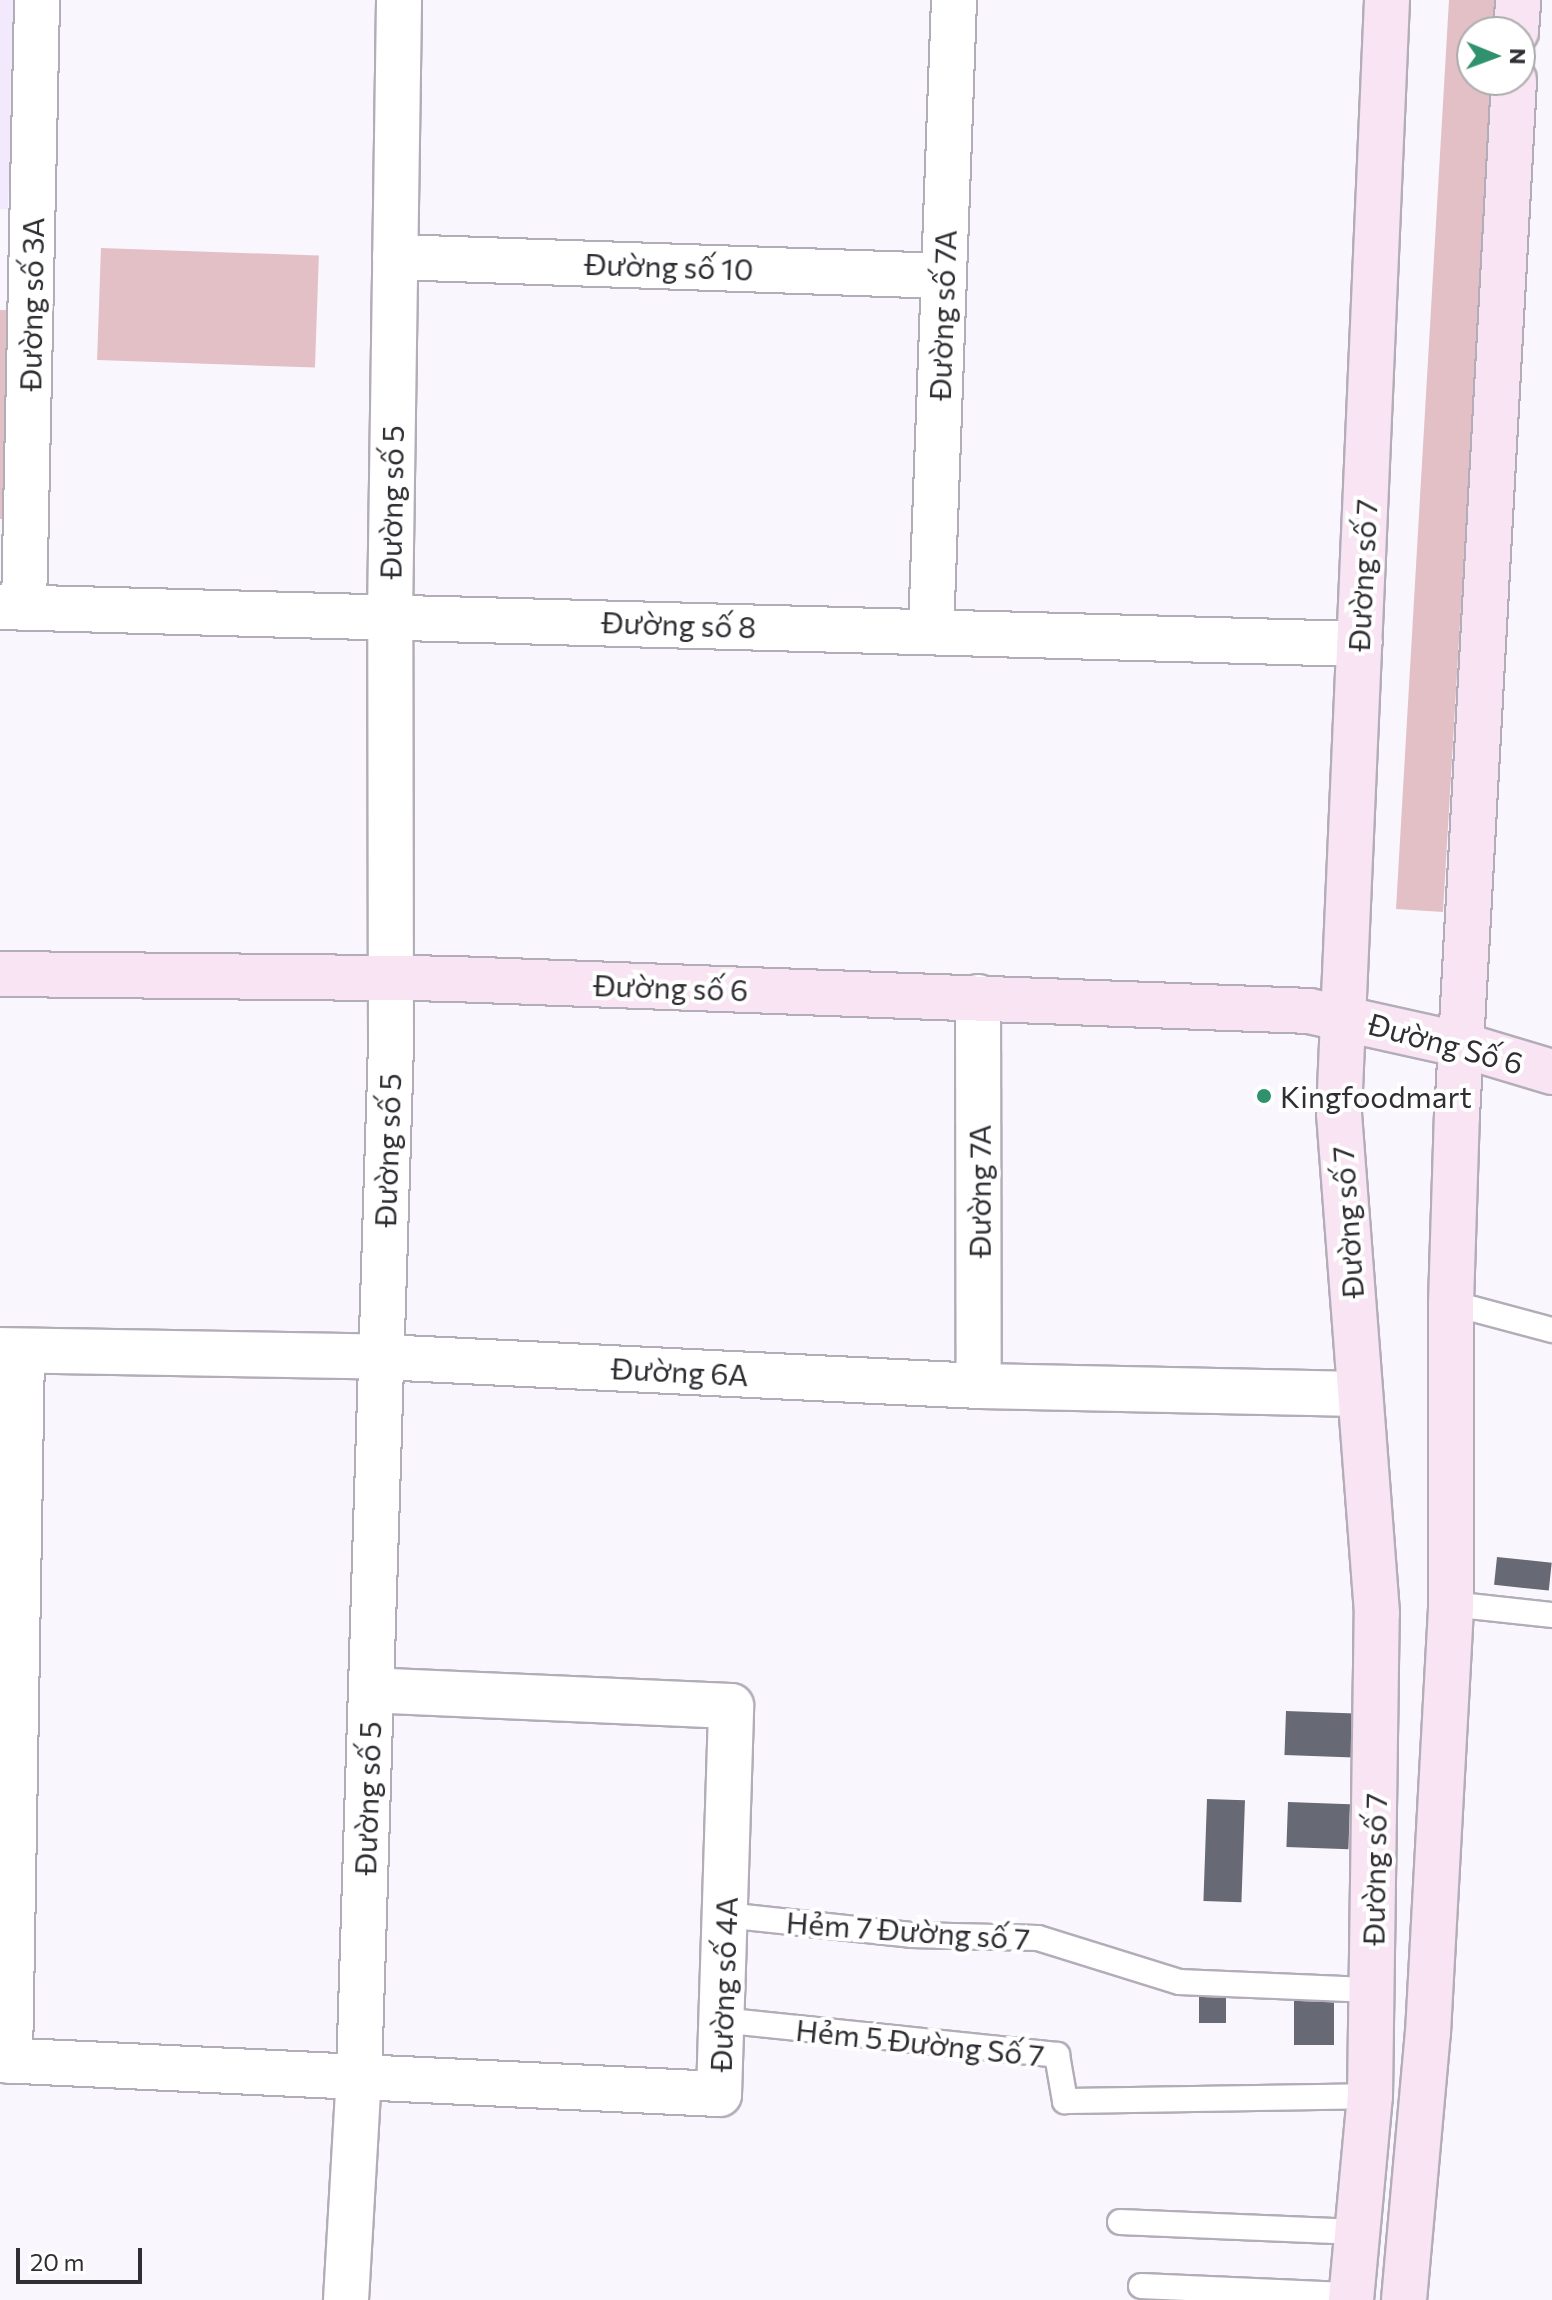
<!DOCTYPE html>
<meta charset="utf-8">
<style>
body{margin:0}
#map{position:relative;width:1552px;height:2300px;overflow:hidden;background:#faf6fe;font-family:Commissioner,sans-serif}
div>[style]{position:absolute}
.built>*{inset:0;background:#f2e9fc}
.green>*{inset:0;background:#e2c0c6;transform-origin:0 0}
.building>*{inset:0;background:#676974;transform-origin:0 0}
.roads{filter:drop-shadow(2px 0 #b3adb9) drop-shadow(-2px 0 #b3adb9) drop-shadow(0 2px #b3adb9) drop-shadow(0 -2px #b3adb9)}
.lane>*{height:24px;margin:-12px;padding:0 12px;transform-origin:12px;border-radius:12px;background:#fff}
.street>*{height:44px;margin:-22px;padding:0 22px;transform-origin:22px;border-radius:22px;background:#fff}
.secondary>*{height:44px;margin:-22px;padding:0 22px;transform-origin:22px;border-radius:22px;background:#f8e4f3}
.dots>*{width:22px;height:22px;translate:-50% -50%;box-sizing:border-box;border:4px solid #fff;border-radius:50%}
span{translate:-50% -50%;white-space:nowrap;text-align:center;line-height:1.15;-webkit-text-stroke:8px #fff;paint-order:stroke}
.street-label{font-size:30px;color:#302e33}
.poi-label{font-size:30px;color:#302e33}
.left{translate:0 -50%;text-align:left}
.north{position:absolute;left:1456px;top:16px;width:80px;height:80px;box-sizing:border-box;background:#fff;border:2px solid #acabad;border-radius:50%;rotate:91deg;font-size:22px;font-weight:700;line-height:32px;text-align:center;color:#302e33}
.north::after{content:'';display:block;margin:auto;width:28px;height:36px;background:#30926d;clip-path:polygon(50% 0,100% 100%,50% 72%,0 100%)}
.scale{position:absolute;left:16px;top:2248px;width:126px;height:36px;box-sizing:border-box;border:4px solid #302e33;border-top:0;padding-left:10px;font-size:24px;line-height:28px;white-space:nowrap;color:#302e33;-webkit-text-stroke:6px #fff;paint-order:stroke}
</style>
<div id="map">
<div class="built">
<div style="clip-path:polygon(0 0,16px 0,8px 209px,0 209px)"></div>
</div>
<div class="green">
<div style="clip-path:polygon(1449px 0,1497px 0,1495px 32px,1472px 32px,1472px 80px,1492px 80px,1443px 912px,1396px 909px)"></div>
<div style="left:101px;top:248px;width:218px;height:112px;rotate:2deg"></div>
<div style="clip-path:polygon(0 310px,9px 310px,3px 519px,0 519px)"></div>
</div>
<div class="building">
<div style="left:1497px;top:1557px;width:55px;height:28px;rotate:6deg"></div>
<div style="left:1286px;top:1711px;width:69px;height:44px;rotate:2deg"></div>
<div style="left:1207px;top:1799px;width:38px;height:102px;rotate:2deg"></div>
<div style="left:1288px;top:1802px;width:62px;height:45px;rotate:2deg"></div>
<div style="left:1199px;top:1994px;width:27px;height:29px"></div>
<div style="left:1294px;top:1998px;width:40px;height:47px"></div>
</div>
<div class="roads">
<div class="lane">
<div style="left:1451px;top:1303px;width:105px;rotate:15deg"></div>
<div style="left:1451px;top:1604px;width:102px;rotate:6.2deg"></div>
<div style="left:725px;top:1915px;width:187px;rotate:6.1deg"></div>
<div style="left:911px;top:1935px;width:127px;rotate:1.4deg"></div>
<div style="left:1038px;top:1938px;width:148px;rotate:17.3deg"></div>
<div style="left:1179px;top:1982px;width:194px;rotate:2.4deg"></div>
<div style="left:720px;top:2020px;width:339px;rotate:5.9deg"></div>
<div style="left:1057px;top:2055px;width:47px;rotate:80.1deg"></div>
<div style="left:1065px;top:2101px;width:305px;rotate:-0.9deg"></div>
<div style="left:1120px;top:2222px;width:238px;rotate:2.4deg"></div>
<div style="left:1141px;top:2286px;width:210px;rotate:2.5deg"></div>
</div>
<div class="street">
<div style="left:395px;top:257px;width:549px;rotate:1.98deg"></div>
<div style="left:0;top:607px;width:1360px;rotate:1.56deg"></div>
<div style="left:24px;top:607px;width:607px;rotate:-88.77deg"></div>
<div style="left:931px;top:631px;width:631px;rotate:-87.91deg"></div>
<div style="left:978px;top:997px;width:389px;rotate:89.9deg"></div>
<div style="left:0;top:1350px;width:382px;rotate:1deg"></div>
<div style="left:382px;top:1357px;width:598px;rotate:2.78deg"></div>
<div style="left:979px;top:1386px;width:381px;rotate:1.2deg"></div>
<div style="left:0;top:2060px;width:720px;rotate:2.71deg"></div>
<div style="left:719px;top:2094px;width:388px;rotate:-88.2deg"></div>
<div style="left:731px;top:1706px;width:360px;rotate:-177.5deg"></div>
<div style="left:10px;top:2061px;width:710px;rotate:-89.03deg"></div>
<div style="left:346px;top:2300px;width:226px;rotate:-86.7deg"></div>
<div style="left:359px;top:2074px;width:1032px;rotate:-88.22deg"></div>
<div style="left:391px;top:1042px;width:426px;rotate:-90.1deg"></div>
<div style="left:390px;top:616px;width:616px;rotate:-89.16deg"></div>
</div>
<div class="secondary">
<div style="left:1516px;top:32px;width:32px;rotate:-86deg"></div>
<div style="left:0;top:974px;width:454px;rotate:0.6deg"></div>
<div style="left:454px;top:979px;width:856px;rotate:2.14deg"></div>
<div style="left:1309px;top:1011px;width:157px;rotate:12.5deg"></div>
<div style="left:1462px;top:1045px;width:94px;rotate:16.7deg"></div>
<div style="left:1351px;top:2300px;width:205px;rotate:-84.7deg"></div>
<div style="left:1370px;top:2096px;width:483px;rotate:-89.2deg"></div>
<div style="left:1377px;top:1613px;width:501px;rotate:-94.35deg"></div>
<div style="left:1339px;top:1113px;width:1114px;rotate:-87.53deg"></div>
<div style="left:1404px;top:2300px;width:268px;rotate:-84.9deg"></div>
<div style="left:1428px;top:2033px;width:430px;rotate:-86.9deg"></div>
<div style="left:1451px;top:1604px;width:301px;rotate:-90deg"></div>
<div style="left:1451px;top:1303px;width:187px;rotate:-88.2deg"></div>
<div style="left:1457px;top:1116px;width:1038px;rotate:-86.85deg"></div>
</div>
</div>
<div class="dots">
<div style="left:1264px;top:1096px;background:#30926d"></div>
</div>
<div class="street-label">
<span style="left:669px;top:266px;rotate:2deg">Đường số 10</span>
<span style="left:31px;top:304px;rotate:-89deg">Đường số 3A</span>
<span style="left:942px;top:315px;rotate:-88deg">Đường số 7A</span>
<span style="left:391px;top:502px;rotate:-89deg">Đường số 5</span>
<span style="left:1362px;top:575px;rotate:-87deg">Đường số 7</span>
<span style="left:679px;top:624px;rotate:2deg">Đường số 8</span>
<span style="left:671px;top:987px;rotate:2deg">Đường số 6</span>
<span style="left:1446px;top:1043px;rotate:15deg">Đường Số 6</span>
<span style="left:387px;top:1150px;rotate:-88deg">Đường số 5</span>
<span style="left:979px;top:1191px;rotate:-90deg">Đường 7A</span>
<span style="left:1347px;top:1222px;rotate:-94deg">Đường số 7</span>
<span style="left:680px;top:1371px;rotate:3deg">Đường 6A</span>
<span style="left:367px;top:1798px;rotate:-88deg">Đường số 5</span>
<span style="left:1374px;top:1869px;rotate:-89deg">Đường số 7</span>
<span style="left:908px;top:1930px;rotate:4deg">Hẻm 7 Đường số 7</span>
<span style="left:723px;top:1984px;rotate:-88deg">Đường số 4A</span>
<span style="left:920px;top:2042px;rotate:6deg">Hẻm 5 Đường Số 7</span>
</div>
<div class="poi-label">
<span class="left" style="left:1280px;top:1096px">Kingfoodmart</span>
</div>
<div class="north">N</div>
<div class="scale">20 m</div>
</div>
